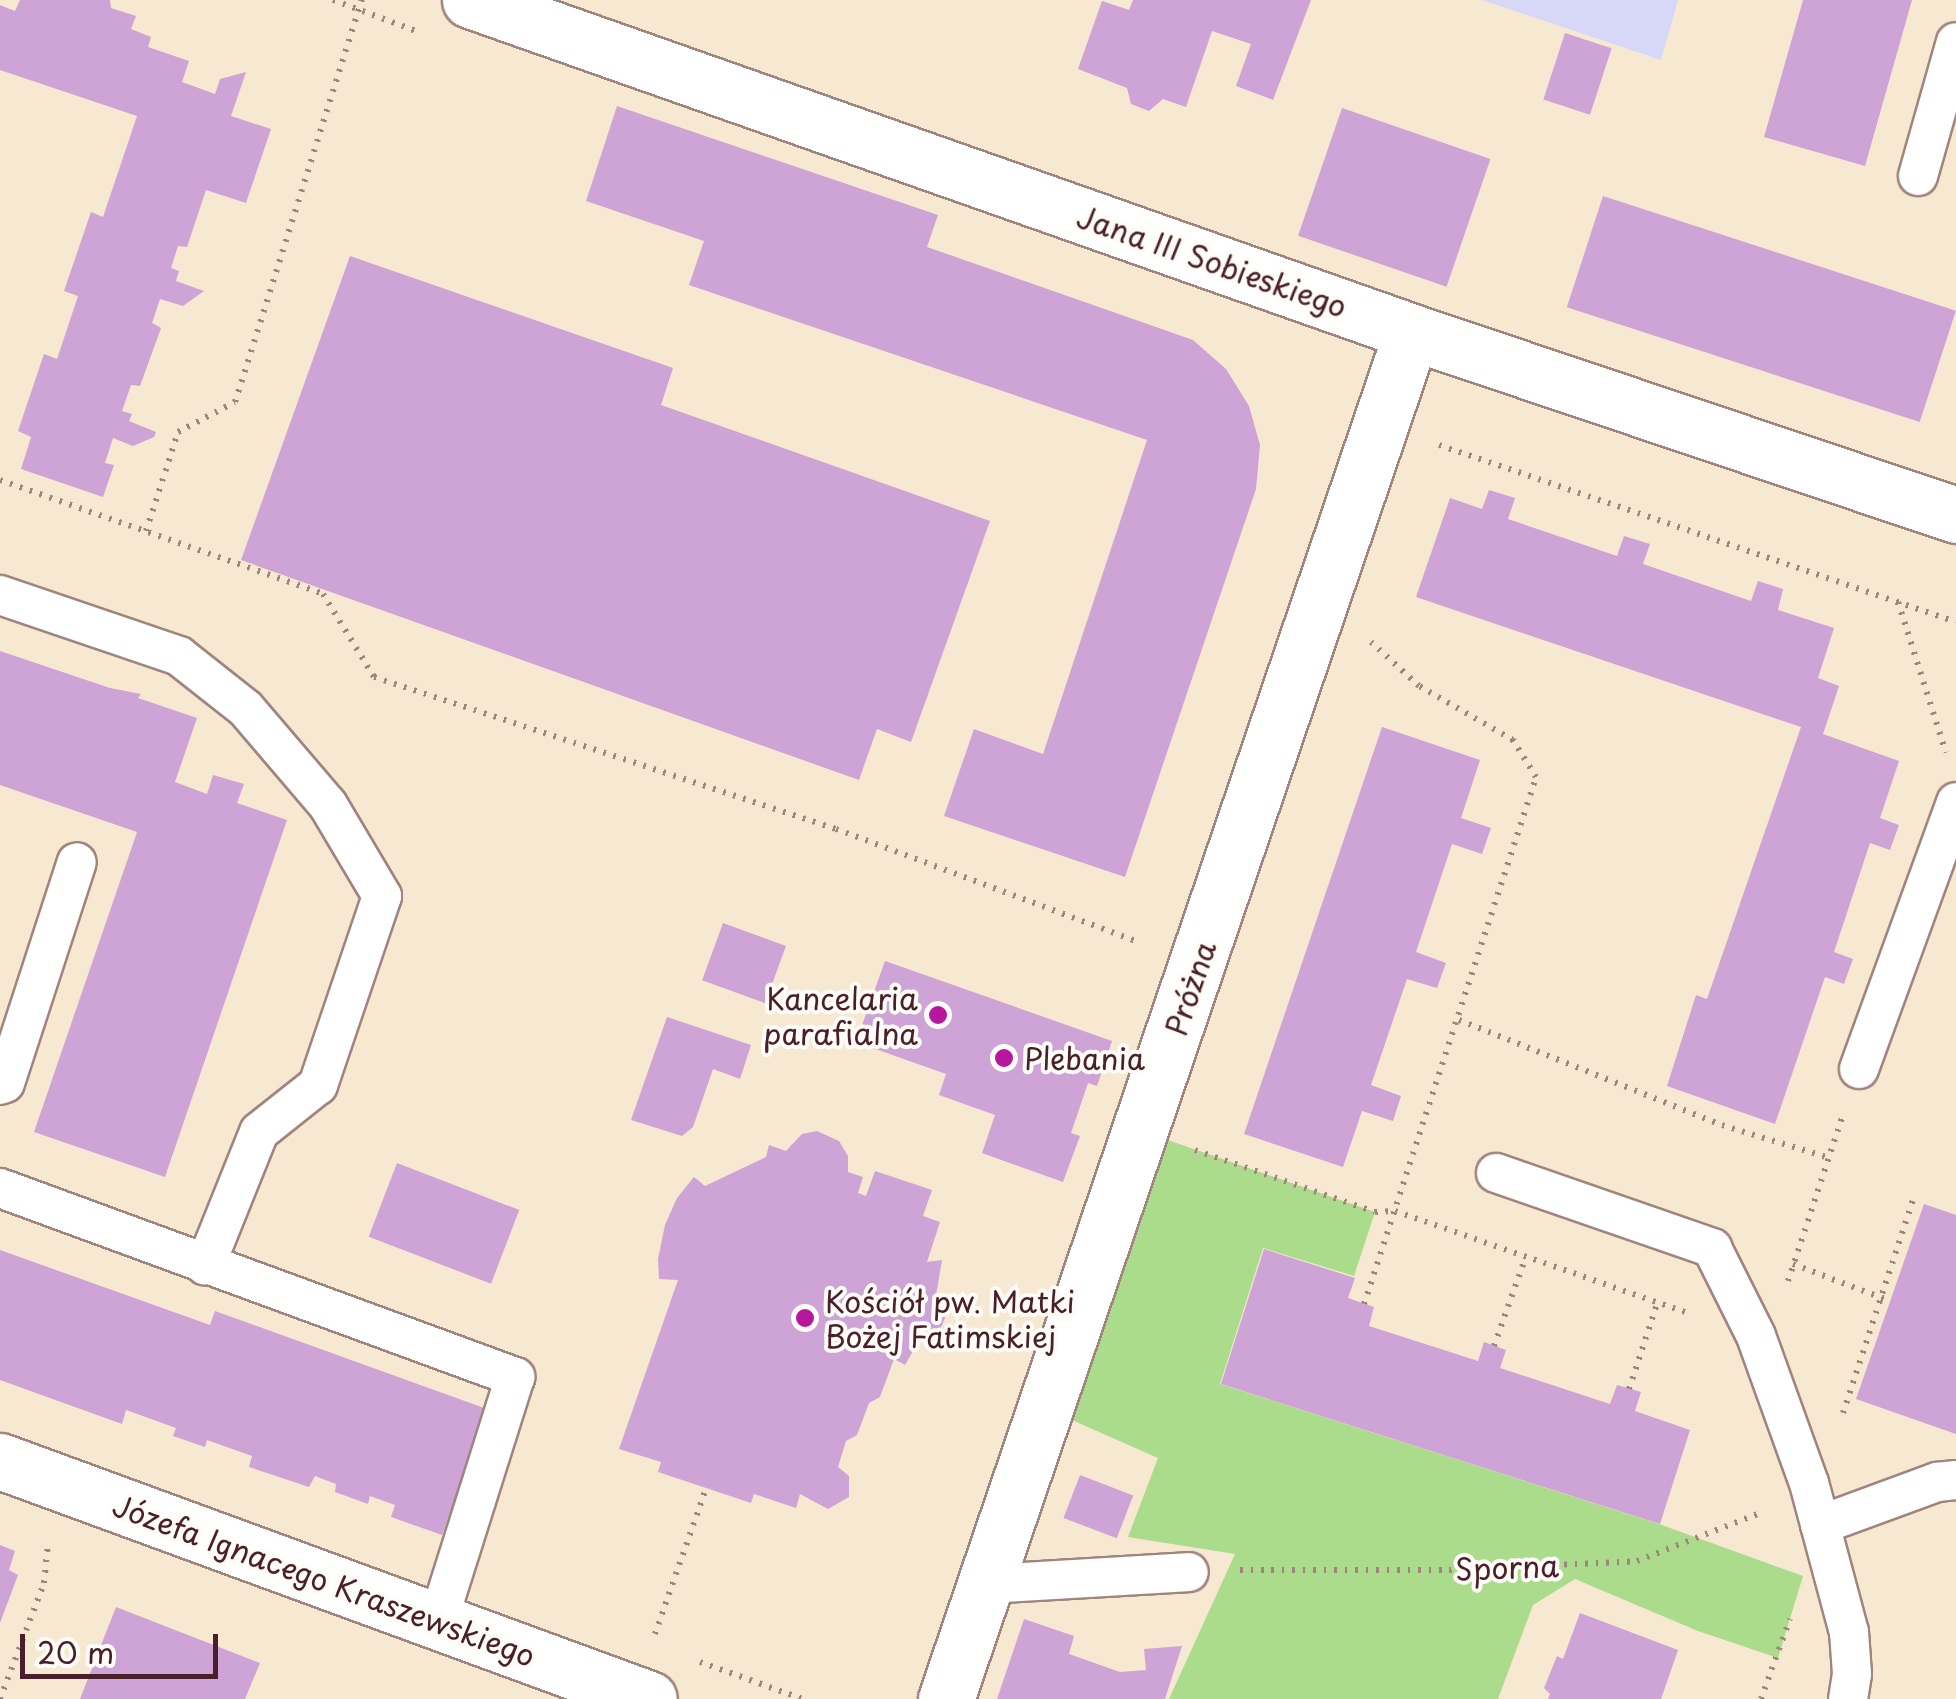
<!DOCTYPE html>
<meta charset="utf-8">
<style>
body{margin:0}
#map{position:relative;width:1956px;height:1699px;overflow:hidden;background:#f7e8d2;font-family:"Playpen Sans",sans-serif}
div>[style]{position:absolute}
.built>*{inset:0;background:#d7d7f8}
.green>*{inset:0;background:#aadc8b}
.building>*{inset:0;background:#cea3d6;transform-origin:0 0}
.path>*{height:6px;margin-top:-3px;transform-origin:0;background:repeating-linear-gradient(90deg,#a0847e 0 2.5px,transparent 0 10.5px)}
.roads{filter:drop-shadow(2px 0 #a0847e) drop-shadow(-2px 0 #a0847e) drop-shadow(0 2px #a0847e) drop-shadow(0 -2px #a0847e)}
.lane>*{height:38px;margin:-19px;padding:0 19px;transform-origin:19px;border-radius:19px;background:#fff}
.street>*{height:55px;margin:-27.5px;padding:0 27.5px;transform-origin:27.5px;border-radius:27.5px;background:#fff}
.dots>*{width:28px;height:28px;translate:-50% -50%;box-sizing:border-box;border:5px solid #fdfcf7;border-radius:50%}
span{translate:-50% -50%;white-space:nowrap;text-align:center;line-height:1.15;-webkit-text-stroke:8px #fdfcf7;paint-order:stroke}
.street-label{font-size:30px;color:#4a1f2b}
.poi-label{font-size:30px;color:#4a1f2b}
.right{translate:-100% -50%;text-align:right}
.left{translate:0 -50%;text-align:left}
.scale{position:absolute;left:20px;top:1634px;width:198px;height:45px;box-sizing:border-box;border:5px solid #4a1f2b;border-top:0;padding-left:12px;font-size:30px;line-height:35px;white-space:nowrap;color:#4a1f2b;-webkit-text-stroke:8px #fdfcf7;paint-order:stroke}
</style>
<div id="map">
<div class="built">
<div style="clip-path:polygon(1482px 0,1678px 0,1661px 60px)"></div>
</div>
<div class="green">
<div style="clip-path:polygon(1142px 1131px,1375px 1212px,1354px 1276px,1263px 1248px,1220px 1384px,1659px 1524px,1803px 1576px,1778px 1658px,1698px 1631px,1575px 1579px,1533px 1605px,1498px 1699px,1169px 1699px,1235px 1554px,1128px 1537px,1158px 1458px,1047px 1409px)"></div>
</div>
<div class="building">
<div style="clip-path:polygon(20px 0,110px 0,111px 8px,136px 16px,131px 29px,151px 37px,148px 47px,189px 61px,182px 82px,215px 94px,220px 79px,246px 72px,231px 116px,271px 129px,246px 203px,206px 190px,187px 247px,178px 246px,171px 268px,179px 271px,176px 281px,204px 291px,183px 306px,160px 299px,152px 323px,161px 328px,140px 386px,131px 385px,122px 411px,132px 414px,129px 421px,156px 432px,154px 437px,133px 446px,113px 438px,105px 463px,114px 465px,103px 497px,21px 469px,31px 437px,18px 431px,44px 354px,57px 359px,78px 296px,64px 291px,91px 212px,103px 217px,137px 116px,0 70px,0 5px,15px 11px)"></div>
<div style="clip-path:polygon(1133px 0,1311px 0,1273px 100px,1236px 86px,1251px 44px,1212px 31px,1186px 107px,1163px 99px,1149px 111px,1131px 104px,1127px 88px,1078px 69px,1102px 1px,1129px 10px)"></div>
<div style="clip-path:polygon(1803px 0,1912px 0,1865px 166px,1764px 137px)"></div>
<div style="left:1565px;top:33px;width:49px;height:70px;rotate:18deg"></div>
<div style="clip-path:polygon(617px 106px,938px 215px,927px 247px,1193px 340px,1226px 369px,1249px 406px,1260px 445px,1256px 489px,1125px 877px,944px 816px,974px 729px,1043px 754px,1147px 440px,689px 285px,704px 241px,586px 201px)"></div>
<div style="left:1342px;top:108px;width:157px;height:135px;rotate:19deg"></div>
<div style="left:1603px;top:196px;width:371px;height:117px;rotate:18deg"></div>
<div style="clip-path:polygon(350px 256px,673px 368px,661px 405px,990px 521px,911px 742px,877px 729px,859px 780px,241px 560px)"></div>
<div style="clip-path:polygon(1489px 490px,1515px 498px,1508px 519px,1617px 556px,1624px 536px,1650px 544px,1643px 564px,1751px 601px,1758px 581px,1783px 589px,1778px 610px,1834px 628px,1818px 678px,1839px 686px,1823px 734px,1899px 761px,1880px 818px,1899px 825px,1890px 850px,1870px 843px,1834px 952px,1853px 959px,1844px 984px,1825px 977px,1775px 1124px,1667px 1086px,1696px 995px,1707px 999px,1801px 727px,1416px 597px,1450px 498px,1482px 509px)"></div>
<div style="clip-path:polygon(0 651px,110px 688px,141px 694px,138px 698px,197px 718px,175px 782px,207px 794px,213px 775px,244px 784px,237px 803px,287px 820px,165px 1177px,34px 1132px,137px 832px,0 785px)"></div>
<div style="clip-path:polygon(1382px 727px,1480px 760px,1461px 818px,1491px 828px,1482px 854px,1452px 844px,1416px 952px,1446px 963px,1437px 988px,1407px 979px,1371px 1085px,1401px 1096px,1393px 1121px,1362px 1111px,1343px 1167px,1244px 1134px)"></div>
<div style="left:723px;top:923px;width:67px;height:61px;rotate:20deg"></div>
<div style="clip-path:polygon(885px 961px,1112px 1041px,1097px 1086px,1088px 1083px,1071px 1133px,1080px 1136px,1063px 1182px,982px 1153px,995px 1115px,939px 1095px,946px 1074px,856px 1042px)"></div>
<div style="clip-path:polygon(667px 1017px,751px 1045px,740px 1079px,713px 1069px,693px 1127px,682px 1136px,631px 1120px)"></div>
<div style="clip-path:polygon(817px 1131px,839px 1141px,848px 1156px,848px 1172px,863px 1177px,858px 1193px,866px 1196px,875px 1171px,932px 1190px,923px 1216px,940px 1222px,927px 1262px,942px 1260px,936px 1295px,947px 1313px,940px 1330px,922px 1335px,905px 1365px,894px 1359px,880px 1397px,869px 1403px,857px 1435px,846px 1441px,838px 1467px,849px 1476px,849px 1497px,828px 1509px,800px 1494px,796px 1508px,754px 1494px,751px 1503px,658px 1472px,661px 1462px,619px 1449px,678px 1280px,659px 1279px,658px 1259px,665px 1225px,677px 1198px,694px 1177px,705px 1186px,766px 1157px,769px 1145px,786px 1151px,802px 1134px)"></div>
<div style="left:397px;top:1163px;width:131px;height:79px;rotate:21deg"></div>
<div style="clip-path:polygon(1924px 1204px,1956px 1215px,1956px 1434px,1856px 1399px)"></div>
<div style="clip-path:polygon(1264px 1249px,1355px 1278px,1348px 1298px,1374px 1307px,1369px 1326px,1478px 1361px,1484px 1342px,1506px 1350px,1500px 1368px,1610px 1404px,1617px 1385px,1641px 1392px,1635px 1411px,1690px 1430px,1660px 1524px,1221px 1384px)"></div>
<div style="clip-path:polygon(0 1250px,210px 1325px,215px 1311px,487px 1409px,442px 1535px,391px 1517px,395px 1505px,370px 1496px,368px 1504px,335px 1492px,336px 1484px,315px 1476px,309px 1487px,249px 1467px,252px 1456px,207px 1440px,205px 1447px,173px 1436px,176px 1428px,126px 1410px,122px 1424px,0 1380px)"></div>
<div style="left:1080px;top:1475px;width:57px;height:46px;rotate:21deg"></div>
<div style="clip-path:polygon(0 1545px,15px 1551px,9px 1570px,18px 1575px,0 1623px)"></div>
<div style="clip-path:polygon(116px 1607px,260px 1663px,245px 1699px,80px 1699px)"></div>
<div style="clip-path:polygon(1580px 1613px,1678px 1650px,1661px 1699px,1548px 1699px,1550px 1694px,1544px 1688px,1557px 1656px,1563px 1659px)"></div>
<div style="clip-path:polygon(1024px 1619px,1074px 1636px,1069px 1654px,1120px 1672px,1146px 1670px,1144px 1649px,1182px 1646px,1165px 1699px,997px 1699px)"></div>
</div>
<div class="path">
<div style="left:333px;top:0;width:89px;rotate:20.5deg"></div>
<div style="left:1439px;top:445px;width:546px;rotate:18.9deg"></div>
<div style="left:0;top:480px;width:343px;rotate:19.4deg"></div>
<div style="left:323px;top:594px;width:97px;rotate:58.4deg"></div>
<div style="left:374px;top:677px;width:486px;rotate:18.2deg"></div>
<div style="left:836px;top:829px;width:322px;rotate:20.5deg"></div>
<div style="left:146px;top:531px;width:104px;rotate:-72.1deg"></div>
<div style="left:178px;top:432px;width:64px;rotate:-27.8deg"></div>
<div style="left:235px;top:402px;width:422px;rotate:-72.5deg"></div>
<div style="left:1898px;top:602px;width:158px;rotate:72.4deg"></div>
<div style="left:1459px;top:1020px;width:283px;rotate:21.8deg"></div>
<div style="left:1722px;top:1125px;width:112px;rotate:17.1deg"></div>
<div style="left:1195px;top:1150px;width:190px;rotate:19deg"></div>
<div style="left:1375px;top:1212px;width:20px;rotate:-3deg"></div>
<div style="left:1395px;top:1211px;width:307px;rotate:19.2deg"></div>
<div style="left:1793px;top:1264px;width:104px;rotate:20.9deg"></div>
<div style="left:1788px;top:1281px;width:172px;rotate:-71.7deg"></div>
<div style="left:1364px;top:1304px;width:554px;rotate:-71.92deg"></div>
<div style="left:1536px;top:777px;width:44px;rotate:-121.9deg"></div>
<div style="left:1513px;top:740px;width:108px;rotate:-150.1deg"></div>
<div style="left:1419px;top:686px;width:65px;rotate:-137.5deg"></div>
<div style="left:1494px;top:1346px;width:92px;rotate:-70.4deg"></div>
<div style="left:1629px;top:1389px;width:89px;rotate:-71.8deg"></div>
<div style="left:1843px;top:1413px;width:224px;rotate:-71.8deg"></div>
<div style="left:1240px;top:1570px;width:209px"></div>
<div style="left:1449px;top:1570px;width:188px;rotate:-2.7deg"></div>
<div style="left:1637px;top:1561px;width:135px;rotate:-21.3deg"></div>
<div style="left:655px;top:1634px;width:155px;rotate:-70.7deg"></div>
<div style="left:700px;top:1662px;width:109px;rotate:19.8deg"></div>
<div style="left:0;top:1699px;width:124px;rotate:-69.2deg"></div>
<div style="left:44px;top:1583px;width:40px;rotate:-84.3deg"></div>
<div style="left:1761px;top:1699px;width:85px;rotate:-70.1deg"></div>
</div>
<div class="roads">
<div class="lane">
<div style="left:1918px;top:176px;width:139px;rotate:-74.2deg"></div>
<div style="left:0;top:595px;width:189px;rotate:18.8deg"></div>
<div style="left:179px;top:656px;width:85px;rotate:38.3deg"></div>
<div style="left:246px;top:709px;width:126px;rotate:49.5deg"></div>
<div style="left:328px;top:805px;width:106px;rotate:59.3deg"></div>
<div style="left:382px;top:896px;width:200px;rotate:108.7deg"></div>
<div style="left:318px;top:1085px;width:75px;rotate:141.5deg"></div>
<div style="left:259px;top:1132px;width:144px;rotate:111.9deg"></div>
<div style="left:1859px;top:1069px;width:284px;rotate:-70deg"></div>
<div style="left:0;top:1085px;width:5px;rotate:-22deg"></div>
<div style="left:5px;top:1083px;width:232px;rotate:-72deg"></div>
<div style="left:1496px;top:1173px;width:229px;rotate:19.1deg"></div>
<div style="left:1712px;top:1248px;width:98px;rotate:63.4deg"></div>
<div style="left:1756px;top:1336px;width:156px;rotate:70.2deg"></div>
<div style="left:1809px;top:1483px;width:154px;rotate:75deg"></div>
<div style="left:1849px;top:1632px;width:42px;rotate:85.9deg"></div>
<div style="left:1852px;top:1674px;width:25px;rotate:99deg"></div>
<div style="left:0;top:1188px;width:549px;rotate:20.15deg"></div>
<div style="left:515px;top:1377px;width:256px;rotate:107.5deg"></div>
<div style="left:1820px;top:1525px;width:125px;rotate:-20.2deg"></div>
<div style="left:1937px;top:1482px;width:19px;rotate:-6deg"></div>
<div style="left:988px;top:1584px;width:201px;rotate:-3.4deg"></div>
</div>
<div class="street">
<div style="left:470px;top:0;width:999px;rotate:19.41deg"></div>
<div style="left:1412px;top:332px;width:574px;rotate:18.59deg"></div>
<div style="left:0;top:1461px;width:691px;rotate:20.14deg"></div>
<div style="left:946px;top:1699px;width:1444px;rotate:-71.18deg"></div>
</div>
</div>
<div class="dots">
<div style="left:938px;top:1015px;background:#b5179e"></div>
<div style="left:1004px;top:1058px;background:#b5179e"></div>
<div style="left:805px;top:1318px;background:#b5179e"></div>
</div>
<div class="street-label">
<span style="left:1212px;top:261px;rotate:19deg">Jana III Sobieskiego</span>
<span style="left:1190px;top:988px;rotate:-71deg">Próżna</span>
<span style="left:1507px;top:1567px;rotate:-2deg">Sporna</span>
<span style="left:324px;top:1580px;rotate:20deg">Józefa Ignacego Kraszewskiego</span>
</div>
<div class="poi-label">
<span class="right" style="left:918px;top:1015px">Kancelaria<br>parafialna</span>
<span class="left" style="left:1024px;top:1058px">Plebania</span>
<span class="left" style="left:825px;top:1318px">Kościół pw. Matki<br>Bożej Fatimskiej</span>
</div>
<div class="scale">20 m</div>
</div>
